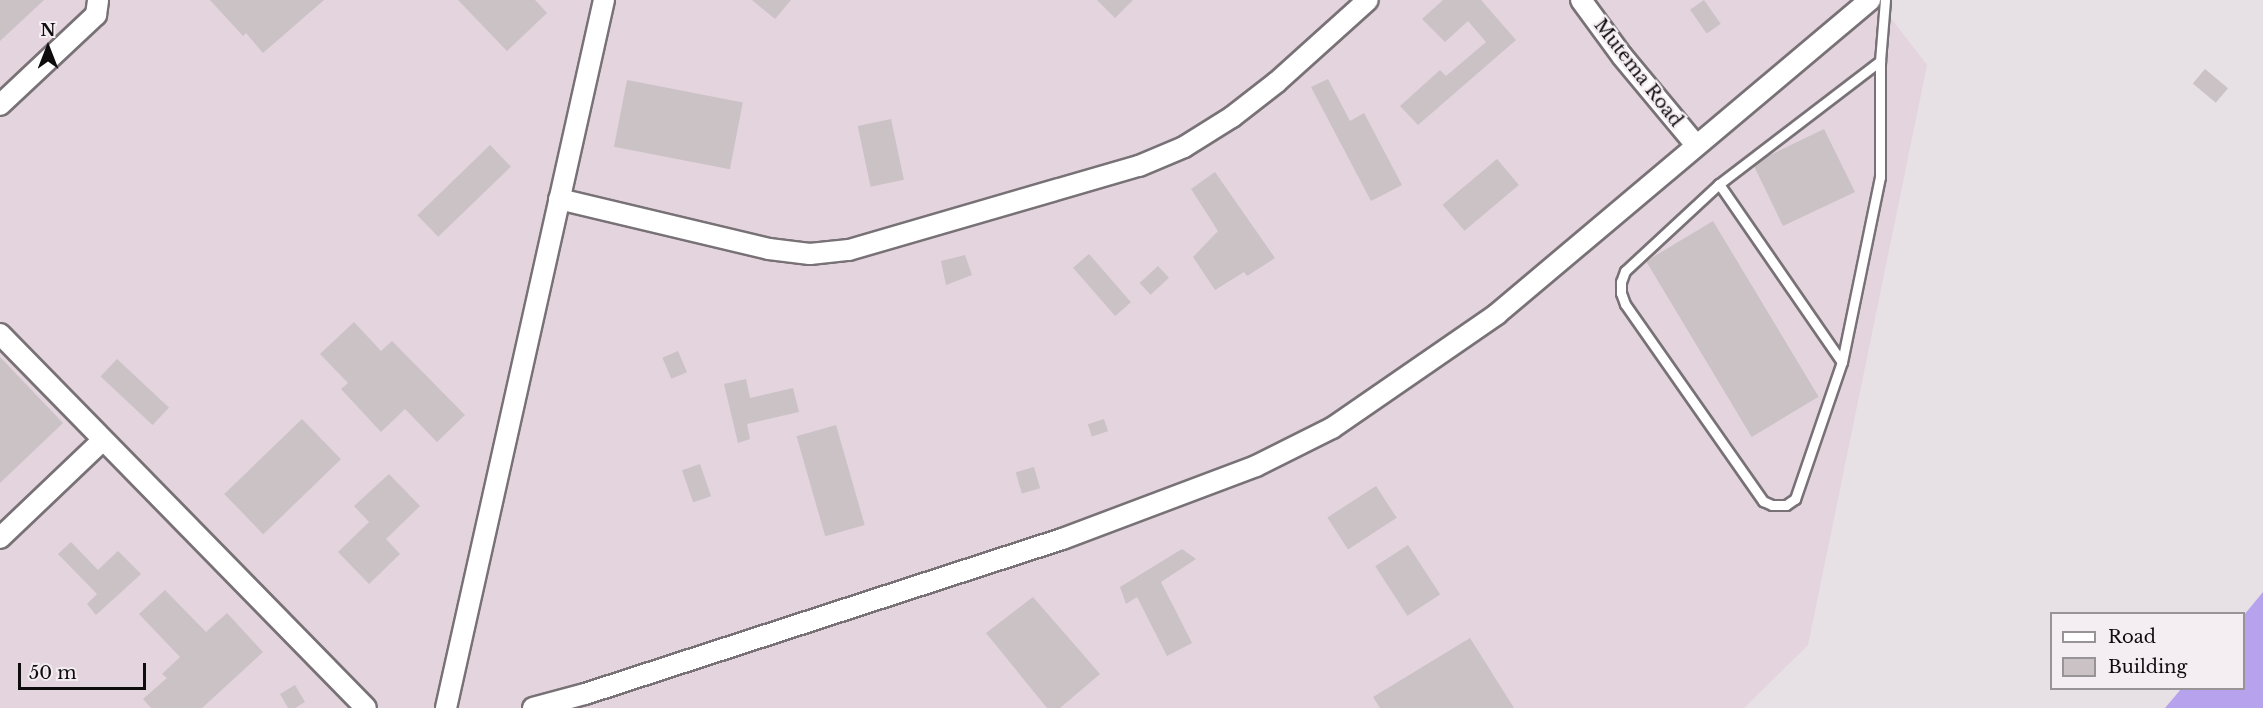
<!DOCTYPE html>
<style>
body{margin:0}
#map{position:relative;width:2263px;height:708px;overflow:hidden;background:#e7e0e5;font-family:"Libre Baskerville",serif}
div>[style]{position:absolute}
.built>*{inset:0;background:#e3d4de}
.water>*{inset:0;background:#b7a2ee}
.building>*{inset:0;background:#cbc2c5;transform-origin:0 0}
.roads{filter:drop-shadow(2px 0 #787276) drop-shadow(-2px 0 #787276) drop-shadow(0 2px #787276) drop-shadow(0 -2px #787276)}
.service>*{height:9px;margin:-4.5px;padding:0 4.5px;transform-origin:4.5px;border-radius:4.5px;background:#fff}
.minor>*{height:20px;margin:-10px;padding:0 10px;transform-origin:10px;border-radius:10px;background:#fff}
span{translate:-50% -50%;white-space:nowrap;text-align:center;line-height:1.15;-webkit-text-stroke:4.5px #f4edf2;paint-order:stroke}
.street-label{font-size:18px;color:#0f0c0e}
.legend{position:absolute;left:2050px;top:612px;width:195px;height:78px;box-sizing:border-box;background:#f4edf2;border:2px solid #989397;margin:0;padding:8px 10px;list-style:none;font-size:18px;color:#0f0c0e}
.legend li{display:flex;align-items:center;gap:12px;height:30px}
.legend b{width:30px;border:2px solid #989397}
.north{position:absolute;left:18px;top:18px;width:60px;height:60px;-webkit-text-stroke:4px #f4edf2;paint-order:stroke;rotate:0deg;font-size:16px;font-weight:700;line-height:24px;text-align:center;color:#0f0c0e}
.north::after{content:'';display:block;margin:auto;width:21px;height:27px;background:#0f0c0e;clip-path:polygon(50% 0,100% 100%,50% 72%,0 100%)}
.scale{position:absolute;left:18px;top:663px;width:128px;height:27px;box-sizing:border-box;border:3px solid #0f0c0e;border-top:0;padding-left:8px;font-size:18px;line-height:21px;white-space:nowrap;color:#0f0c0e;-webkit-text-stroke:4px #f4edf2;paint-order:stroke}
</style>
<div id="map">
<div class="built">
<div style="clip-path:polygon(0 0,1877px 0,1927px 65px,1808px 645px,1744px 708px,0 708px)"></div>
</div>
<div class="water">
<div style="clip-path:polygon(2263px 592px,2263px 708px,2165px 708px,2181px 689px,2244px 688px,2244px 615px)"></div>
</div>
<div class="building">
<div style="clip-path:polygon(0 0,44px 0,0 41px)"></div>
<div style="clip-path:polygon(210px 0,324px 0,263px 53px,246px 33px,243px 36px)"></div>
<div style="clip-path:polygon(458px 0,535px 0,547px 13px,507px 51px)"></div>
<div style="clip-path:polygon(752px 0,791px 0,775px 19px)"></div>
<div style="clip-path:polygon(1097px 0,1133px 0,1115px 18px)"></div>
<div style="clip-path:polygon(1443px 0,1481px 0,1516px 40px,1418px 125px,1400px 106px,1440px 70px,1446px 76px,1486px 42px,1468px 21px,1445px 42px,1422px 19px)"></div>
<div style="left:1704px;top:0;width:29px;height:17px;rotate:55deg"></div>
<div style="left:2205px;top:69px;width:30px;height:19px;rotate:40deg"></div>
<div style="clip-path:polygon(1328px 79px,1350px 121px,1364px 113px,1402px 185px,1371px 201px,1311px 87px)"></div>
<div style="left:627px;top:80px;width:118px;height:68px;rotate:11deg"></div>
<div style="left:891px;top:119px;width:62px;height:34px;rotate:78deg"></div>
<div style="clip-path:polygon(1824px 129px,1855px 192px,1783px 226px,1754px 166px,1766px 157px)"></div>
<div style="left:490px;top:145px;width:30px;height:101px;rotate:46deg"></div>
<div style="left:1497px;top:159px;width:34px;height:71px;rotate:50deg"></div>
<div style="clip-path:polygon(1215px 172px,1275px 258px,1247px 276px,1244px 272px,1215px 290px,1193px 257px,1218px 231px,1191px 189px)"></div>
<div style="left:1713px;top:221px;width:205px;height:78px;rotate:59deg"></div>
<div style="left:1089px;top:254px;width:64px;height:21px;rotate:49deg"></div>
<div style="clip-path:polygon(965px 255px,972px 275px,946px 285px,941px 261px)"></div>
<div style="left:1158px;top:266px;width:16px;height:25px;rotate:47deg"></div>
<div style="clip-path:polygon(354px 322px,381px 351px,392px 341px,465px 415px,437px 442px,405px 409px,381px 432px,341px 389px,348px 383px,320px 354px)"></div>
<div style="left:678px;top:351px;width:23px;height:17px;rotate:67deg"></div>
<div style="clip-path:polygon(0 357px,63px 423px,0 483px)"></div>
<div style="left:117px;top:359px;width:71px;height:24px;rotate:43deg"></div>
<div style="clip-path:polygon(746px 379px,750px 398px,793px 388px,799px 412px,747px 424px,750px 439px,738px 443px,724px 384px)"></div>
<div style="left:302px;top:419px;width:56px;height:108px;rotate:46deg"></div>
<div style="left:1104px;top:419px;width:13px;height:17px;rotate:72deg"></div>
<div style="left:836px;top:425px;width:104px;height:41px;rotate:74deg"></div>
<div style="left:700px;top:464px;width:34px;height:19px;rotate:71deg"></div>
<div style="left:1034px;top:467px;width:22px;height:19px;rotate:74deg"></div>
<div style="clip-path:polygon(389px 474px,420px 506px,386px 539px,400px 554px,369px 584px,338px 552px,369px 522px,354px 506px)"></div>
<div style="left:1376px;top:486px;width:38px;height:58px;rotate:57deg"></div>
<div style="clip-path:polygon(71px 542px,98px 570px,118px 551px,141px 574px,96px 615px,87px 604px,97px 594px,58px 554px)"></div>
<div style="left:1408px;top:545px;width:59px;height:39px;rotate:57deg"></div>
<div style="clip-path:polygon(1182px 549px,1196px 559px,1161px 582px,1192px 643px,1167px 656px,1137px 597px,1126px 604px,1120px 587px)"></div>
<div style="clip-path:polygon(165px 590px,206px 632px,227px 613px,263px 652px,202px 708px,151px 708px,143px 699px,167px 678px,162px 674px,180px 657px,139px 614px)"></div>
<div style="clip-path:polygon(1033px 597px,1100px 674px,1060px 708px,1047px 708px,986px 633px)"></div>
<div style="clip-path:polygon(1470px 638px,1514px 708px,1380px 708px,1373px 697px)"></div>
<div style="clip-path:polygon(295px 685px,305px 702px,295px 708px,288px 708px,280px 694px)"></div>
</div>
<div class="roads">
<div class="service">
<div style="left:1880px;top:61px;width:203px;rotate:142.6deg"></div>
<div style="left:1719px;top:184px;width:128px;rotate:137.2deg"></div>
<div style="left:1625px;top:271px;width:12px;rotate:110deg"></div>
<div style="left:1621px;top:282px;width:11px;rotate:90deg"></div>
<div style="left:1621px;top:293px;width:12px;rotate:70deg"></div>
<div style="left:1625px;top:304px;width:241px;rotate:55deg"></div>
<div style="left:1763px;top:501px;width:10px;rotate:24deg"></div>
<div style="left:1772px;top:505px;width:14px"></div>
<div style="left:1786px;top:505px;width:11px;rotate:-34deg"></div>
<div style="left:1795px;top:499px;width:145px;rotate:-71.1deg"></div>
<div style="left:1842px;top:362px;width:189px;rotate:-78.4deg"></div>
<div style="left:1880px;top:177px;width:116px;rotate:-90deg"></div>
<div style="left:1880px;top:61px;width:61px;rotate:-85.3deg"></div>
<div style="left:1719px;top:184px;width:216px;rotate:55.4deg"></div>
</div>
<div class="minor">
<div style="left:1581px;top:0;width:69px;rotate:53.8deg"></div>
<div style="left:1622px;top:56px;width:114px;rotate:50.3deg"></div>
<div style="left:0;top:105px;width:132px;rotate:-43.2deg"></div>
<div style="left:96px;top:15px;width:15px;rotate:-82deg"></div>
<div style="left:559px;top:199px;width:216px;rotate:13.4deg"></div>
<div style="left:769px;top:249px;width:41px;rotate:7deg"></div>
<div style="left:810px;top:254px;width:39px;rotate:-6deg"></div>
<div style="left:849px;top:250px;width:302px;rotate:-16.2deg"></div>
<div style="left:1139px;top:166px;width:49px;rotate:-22.9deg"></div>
<div style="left:1184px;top:147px;width:57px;rotate:-32deg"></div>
<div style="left:1232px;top:117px;width:57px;rotate:-37.9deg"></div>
<div style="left:1277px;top:82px;width:122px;rotate:-42deg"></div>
<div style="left:0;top:334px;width:523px;rotate:45.62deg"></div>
<div style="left:0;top:538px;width:141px;rotate:-43.6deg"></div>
<div style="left:446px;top:708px;width:725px;rotate:-77.42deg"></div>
<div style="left:533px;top:708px;width:54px;rotate:-15.1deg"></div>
<div style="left:585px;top:694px;width:502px;rotate:-18deg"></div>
<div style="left:1062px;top:539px;width:207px;rotate:-20.6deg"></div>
<div style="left:1256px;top:466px;width:85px;rotate:-26.6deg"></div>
<div style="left:1332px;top:428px;width:201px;rotate:-34.6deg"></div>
<div style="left:1497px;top:314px;width:488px;rotate:-40.1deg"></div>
</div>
</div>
<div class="street-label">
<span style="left:1638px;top:73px;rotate:52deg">Mutema Road</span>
</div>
<ul class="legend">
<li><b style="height:8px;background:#fff"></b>Road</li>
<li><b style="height:16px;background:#cbc2c5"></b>Building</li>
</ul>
<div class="north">N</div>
<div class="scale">50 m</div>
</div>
